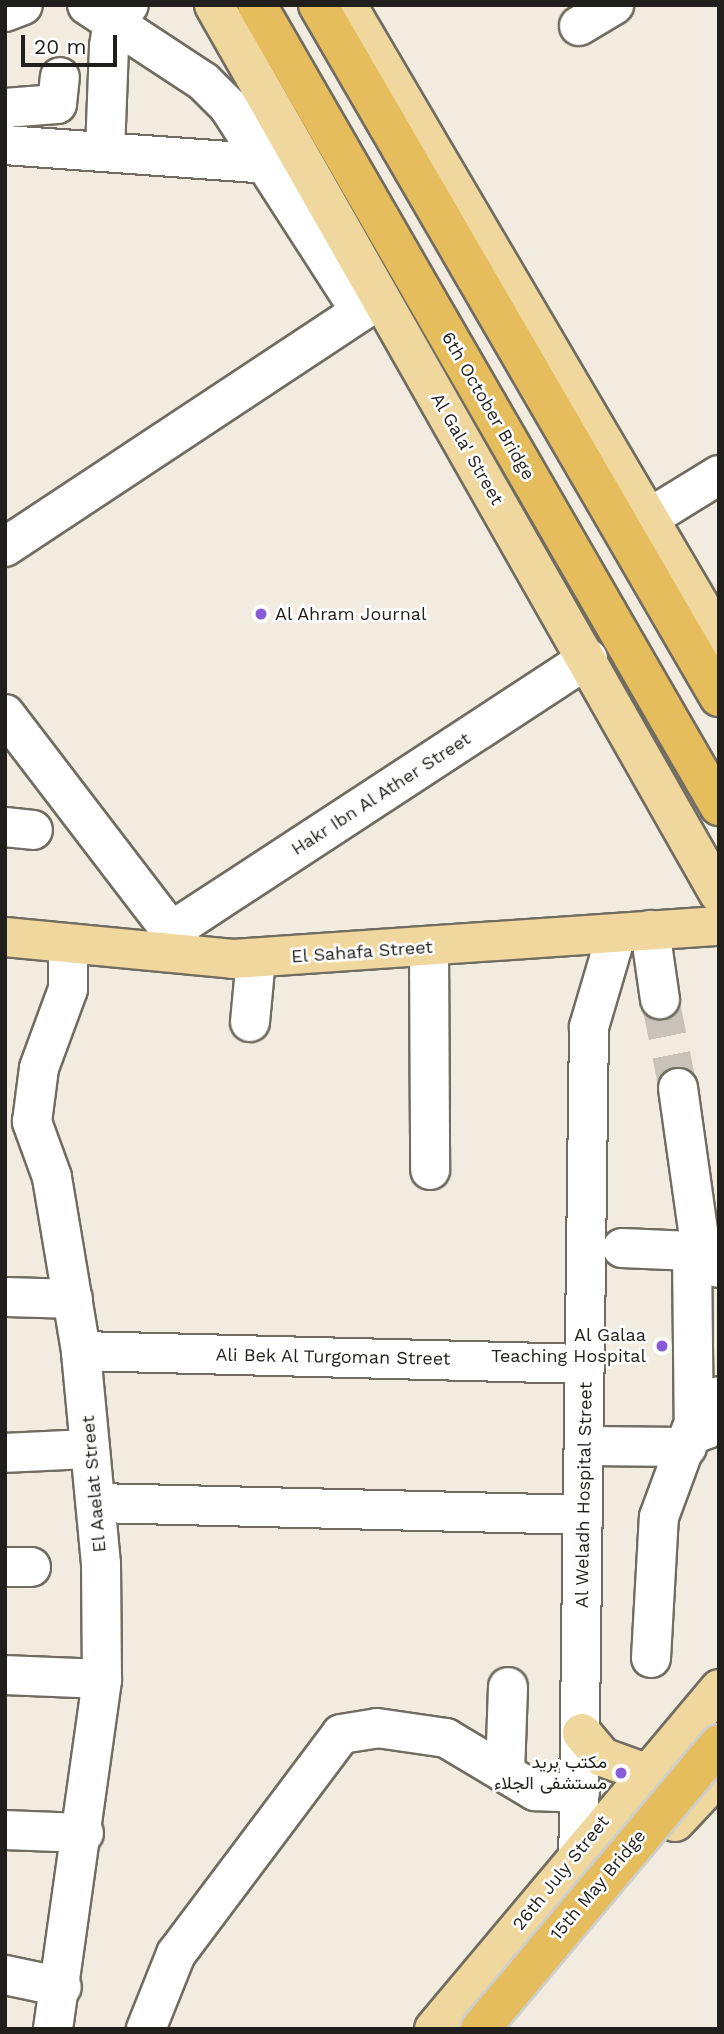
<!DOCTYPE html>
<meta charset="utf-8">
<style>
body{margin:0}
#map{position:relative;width:724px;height:2034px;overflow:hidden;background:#f2ece0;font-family:"Work Sans",Vazirmatn,sans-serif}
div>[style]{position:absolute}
.minor-tunnel>*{height:38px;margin-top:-19px;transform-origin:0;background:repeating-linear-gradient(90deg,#c8c3b9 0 38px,transparent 0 57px)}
.roads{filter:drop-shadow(2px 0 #716c61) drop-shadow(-2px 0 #716c61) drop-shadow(0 2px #716c61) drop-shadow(0 -2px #716c61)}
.minor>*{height:38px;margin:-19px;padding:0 19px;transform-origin:19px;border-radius:19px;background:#fff}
.major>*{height:38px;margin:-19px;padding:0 19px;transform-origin:19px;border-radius:19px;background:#f0d79e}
.highway>*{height:38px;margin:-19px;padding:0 19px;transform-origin:19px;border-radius:19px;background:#e6bd5d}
.bridges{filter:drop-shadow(2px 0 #cececd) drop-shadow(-2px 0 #cececd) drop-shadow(0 2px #cececd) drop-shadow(0 -2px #cececd)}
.highway-bridge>*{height:38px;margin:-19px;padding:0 19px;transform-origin:19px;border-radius:19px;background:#e6bd5d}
.dots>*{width:19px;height:19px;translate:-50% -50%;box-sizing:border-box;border:4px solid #fff;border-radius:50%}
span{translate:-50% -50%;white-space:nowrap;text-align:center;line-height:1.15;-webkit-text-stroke:5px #fff;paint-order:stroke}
.street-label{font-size:18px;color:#211f1b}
.poi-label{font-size:18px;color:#211f1b}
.left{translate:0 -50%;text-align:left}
.right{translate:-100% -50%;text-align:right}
.frame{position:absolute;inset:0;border:7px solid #211f1b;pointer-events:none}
.scale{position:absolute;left:21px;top:35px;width:96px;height:32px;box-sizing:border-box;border:4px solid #211f1b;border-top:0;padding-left:9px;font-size:21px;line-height:24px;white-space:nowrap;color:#211f1b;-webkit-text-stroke:5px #fff;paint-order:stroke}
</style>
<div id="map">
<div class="minor-tunnel">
<div style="left:660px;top:999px;width:91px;rotate:78.6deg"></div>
</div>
<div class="roads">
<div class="minor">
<div style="left:87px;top:5px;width:140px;rotate:33.3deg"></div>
<div style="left:204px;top:82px;width:34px;rotate:45deg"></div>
<div style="left:228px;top:106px;width:244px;rotate:57.2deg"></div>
<div style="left:5px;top:12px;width:19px;rotate:-21deg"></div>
<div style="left:579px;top:26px;width:41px;rotate:-31deg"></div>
<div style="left:5px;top:108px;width:52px;rotate:-4.4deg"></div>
<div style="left:57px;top:104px;width:27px;rotate:-84deg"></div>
<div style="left:5px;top:145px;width:263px;rotate:4.1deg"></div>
<div style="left:105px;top:151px;width:105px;rotate:-87.8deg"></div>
<div style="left:109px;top:46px;width:24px;rotate:-81deg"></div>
<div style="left:113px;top:22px;width:23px;rotate:-47deg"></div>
<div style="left:649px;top:518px;width:82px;rotate:-31.6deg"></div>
<div style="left:5px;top:547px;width:450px;rotate:-33.5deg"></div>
<div style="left:5px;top:714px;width:300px;rotate:52.6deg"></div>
<div style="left:5px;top:827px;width:28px;rotate:6deg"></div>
<div style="left:173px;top:930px;width:496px;rotate:-33.2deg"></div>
<div style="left:650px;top:930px;width:70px;rotate:81.8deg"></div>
<div style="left:429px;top:948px;width:222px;rotate:89.7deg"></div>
<div style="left:250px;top:1022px;width:64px;rotate:-84.6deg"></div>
<div style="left:678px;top:1088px;width:159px;rotate:82deg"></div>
<div style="left:622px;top:1248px;width:70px;rotate:2.5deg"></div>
<div style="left:719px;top:1268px;width:22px;rotate:-112deg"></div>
<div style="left:711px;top:1248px;width:19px;rotate:171deg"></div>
<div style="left:692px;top:1251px;width:183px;rotate:89.4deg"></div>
<div style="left:694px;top:1434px;width:14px;rotate:-21deg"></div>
<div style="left:707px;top:1429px;width:35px;rotate:-70deg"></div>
<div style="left:5px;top:1297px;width:68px;rotate:1.7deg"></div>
<div style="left:81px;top:1351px;width:504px;rotate:1.48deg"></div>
<div style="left:584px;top:1446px;width:103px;rotate:0.6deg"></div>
<div style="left:5px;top:1453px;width:85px;rotate:-2.7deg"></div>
<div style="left:96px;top:1503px;width:487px;rotate:1.4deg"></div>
<div style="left:5px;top:1567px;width:26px"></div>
<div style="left:651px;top:1658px;width:141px;rotate:-86.8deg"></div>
<div style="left:659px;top:1517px;width:93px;rotate:-69.8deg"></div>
<div style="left:5px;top:1675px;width:97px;rotate:2.4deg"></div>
<div style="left:505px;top:1773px;width:86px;rotate:-88deg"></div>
<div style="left:5px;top:1830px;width:79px;rotate:2.2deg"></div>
<div style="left:578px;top:1877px;width:850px;rotate:-89.26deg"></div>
<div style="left:589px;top:1027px;width:96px;rotate:-73.6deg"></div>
<div style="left:5px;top:1975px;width:58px;rotate:11.9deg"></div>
<div style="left:53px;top:2029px;width:353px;rotate:-82deg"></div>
<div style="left:102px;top:1679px;width:115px;rotate:-90.5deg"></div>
<div style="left:101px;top:1564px;width:214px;rotate:-95.4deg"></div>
<div style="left:81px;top:1351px;width:176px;rotate:-99.5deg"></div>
<div style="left:52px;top:1177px;width:59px;rotate:-110deg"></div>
<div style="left:32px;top:1122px;width:54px;rotate:-82.6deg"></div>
<div style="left:39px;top:1068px;width:84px;rotate:-69.8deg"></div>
<div style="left:68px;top:989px;width:41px;rotate:-90deg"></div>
<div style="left:146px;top:2029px;width:81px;rotate:-68.2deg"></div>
<div style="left:176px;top:1954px;width:275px;rotate:-53.1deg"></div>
<div style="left:341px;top:1734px;width:36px;rotate:-9deg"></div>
<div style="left:377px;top:1728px;width:70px;rotate:8.2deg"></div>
<div style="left:446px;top:1738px;width:104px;rotate:30.8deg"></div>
<div style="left:535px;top:1791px;width:45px;rotate:2.5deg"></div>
</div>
<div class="major">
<div style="left:214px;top:5px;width:1022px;rotate:60.4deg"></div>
<div style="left:347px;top:5px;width:734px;rotate:59.56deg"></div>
<div style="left:5px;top:937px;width:229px;rotate:5.5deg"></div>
<div style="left:233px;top:959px;width:487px;rotate:-3.9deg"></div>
<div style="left:582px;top:1733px;width:31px;rotate:50deg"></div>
<div style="left:602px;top:1757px;width:44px;rotate:20.1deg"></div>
<div style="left:675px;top:1822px;width:64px;rotate:-46.9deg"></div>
<div style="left:434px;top:2029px;width:444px;rotate:-50deg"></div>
</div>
<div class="highway">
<div style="left:257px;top:5px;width:925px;rotate:60.02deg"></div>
<div style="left:318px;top:5px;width:800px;rotate:59.91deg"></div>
</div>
</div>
<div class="bridges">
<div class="highway-bridge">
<div style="left:480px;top:2029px;width:372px;rotate:-50deg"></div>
</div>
</div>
<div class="dots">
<div style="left:261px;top:614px;background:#875dd7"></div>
<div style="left:662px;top:1346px;background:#875dd7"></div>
<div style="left:621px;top:1773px;background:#875dd7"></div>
</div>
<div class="street-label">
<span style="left:488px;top:406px;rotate:60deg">6th October Bridge</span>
<span style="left:467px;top:449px;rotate:60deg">Al Gala' Street</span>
<span style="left:381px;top:794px;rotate:-33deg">Hakr Ibn Al Ather Street</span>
<span style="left:362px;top:952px;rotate:-4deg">El Sahafa Street</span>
<span style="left:333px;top:1357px;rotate:1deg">Ali Bek Al Turgoman Street</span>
<span style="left:94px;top:1484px;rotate:-95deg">El Aaelat Street</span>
<span style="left:584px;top:1495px;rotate:-89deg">Al Weladh Hospital Street</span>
<span style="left:561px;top:1873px;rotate:-51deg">26th July Street</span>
<span style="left:598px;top:1885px;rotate:-50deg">15th May Bridge</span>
</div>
<div class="poi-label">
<span class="left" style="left:275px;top:614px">Al Ahram Journal</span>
<span class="right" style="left:646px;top:1346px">Al Galaa<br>Teaching Hospital</span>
<span class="right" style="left:607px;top:1773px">مكتب بريد<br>مستشفى الجلاء</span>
</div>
<div class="frame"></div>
<div class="scale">20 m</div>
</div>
